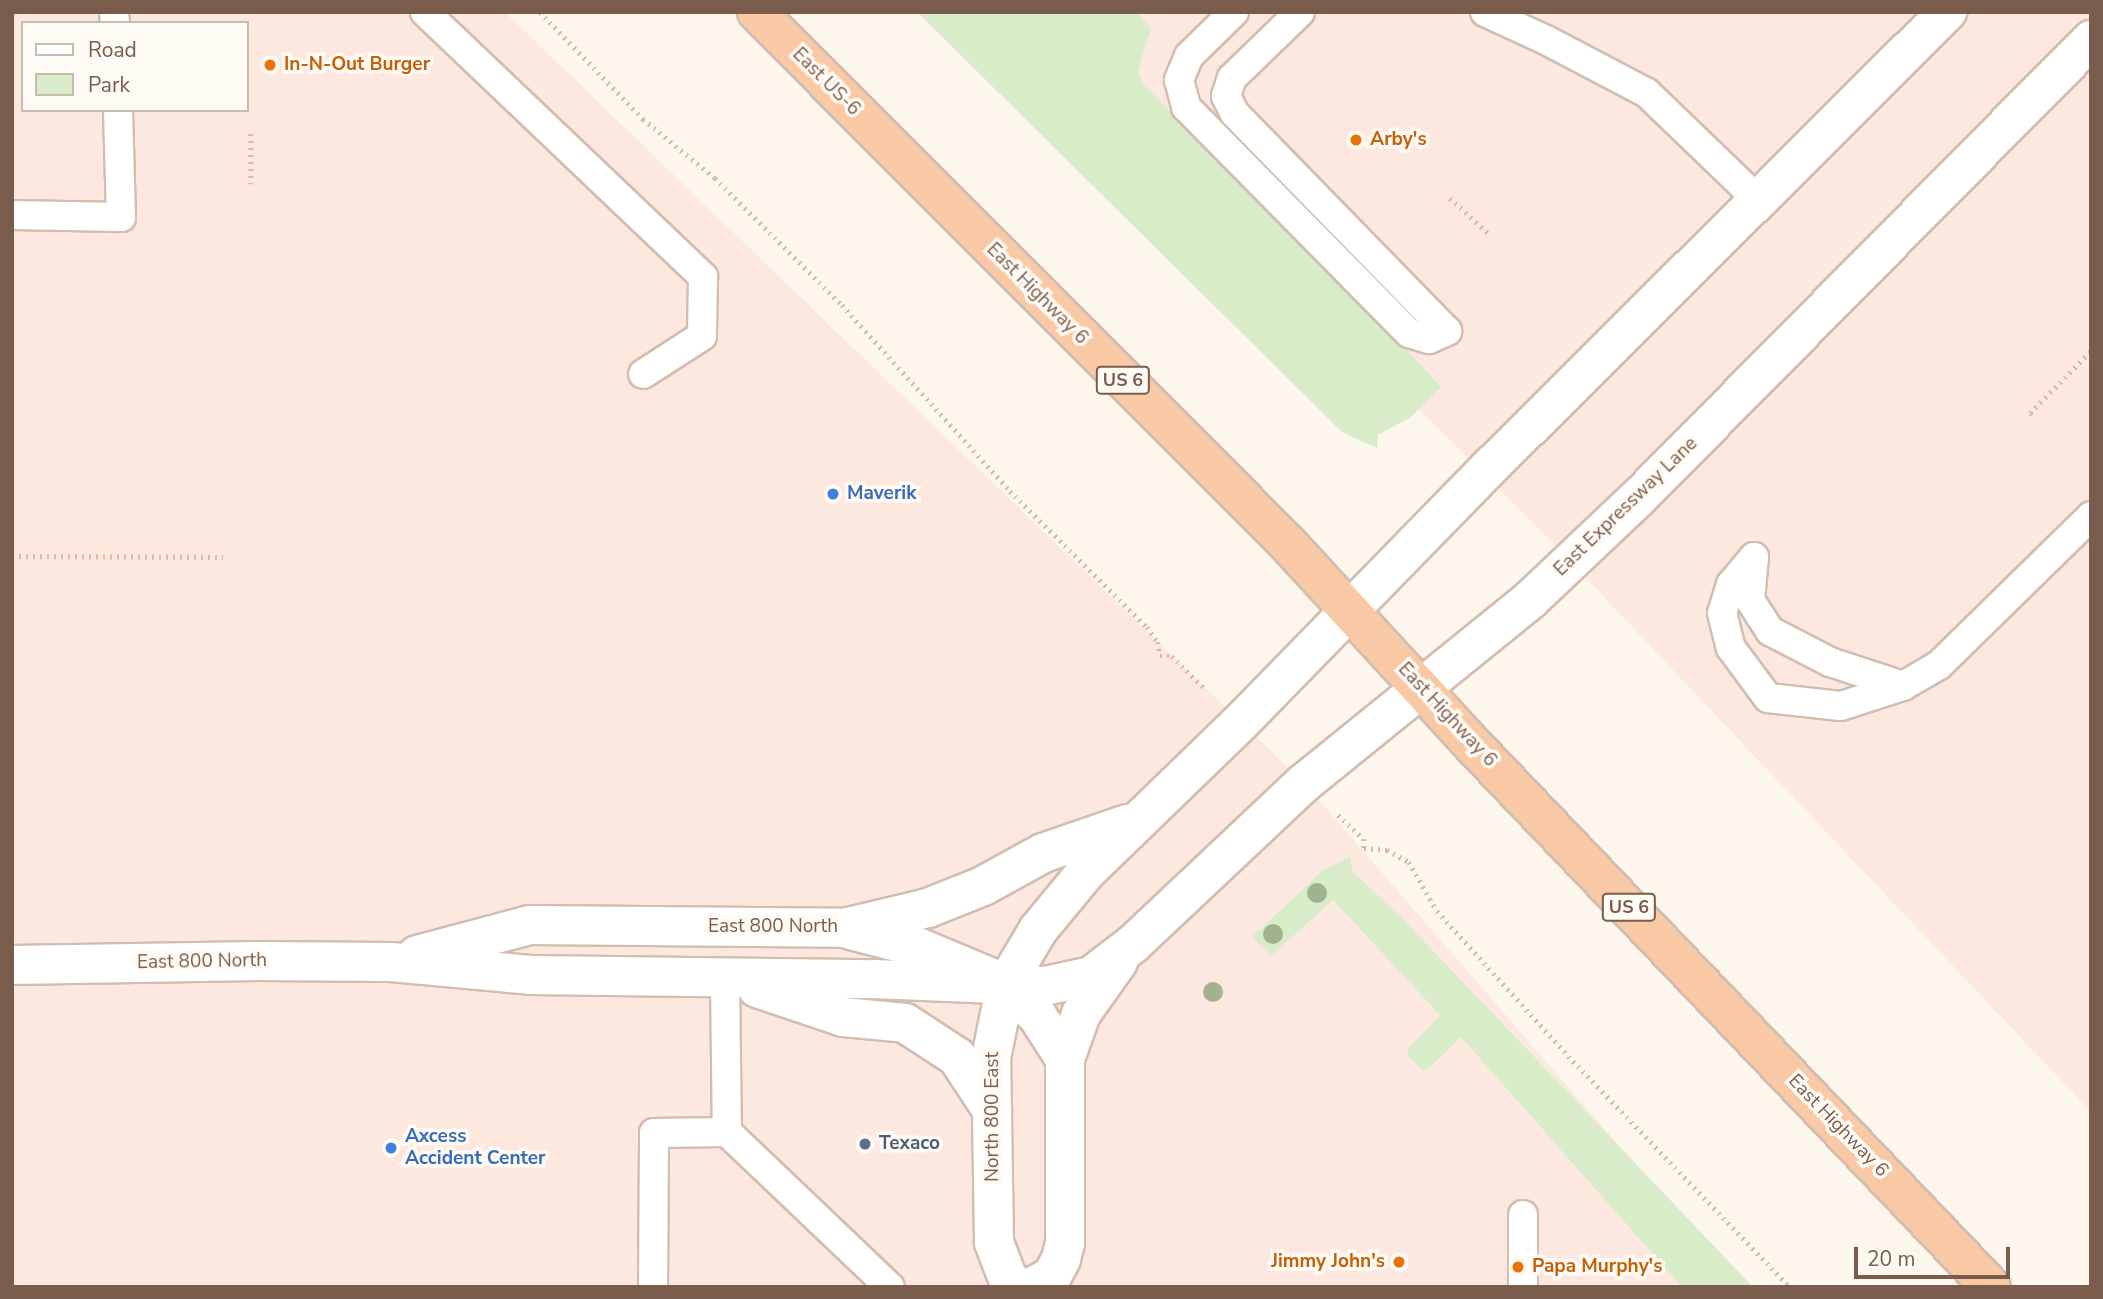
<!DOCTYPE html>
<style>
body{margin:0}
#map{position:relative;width:2103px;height:1299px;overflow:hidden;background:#fdf6ec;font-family:"Nunito Sans",sans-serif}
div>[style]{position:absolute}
.commercial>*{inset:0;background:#fde8e0}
.green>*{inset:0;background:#d8ecc9}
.path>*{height:4.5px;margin-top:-2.25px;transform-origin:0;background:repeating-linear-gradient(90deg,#d9b8a5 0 2px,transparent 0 7px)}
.roads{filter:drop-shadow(2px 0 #d1beb0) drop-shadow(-2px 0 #d1beb0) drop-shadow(0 2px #d1beb0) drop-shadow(0 -2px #d1beb0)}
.service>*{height:28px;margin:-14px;padding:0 14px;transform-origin:14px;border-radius:14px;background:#fff}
.tertiary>*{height:38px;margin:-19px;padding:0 19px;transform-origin:19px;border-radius:19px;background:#fff}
.trunk>*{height:38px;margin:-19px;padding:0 19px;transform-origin:19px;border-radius:19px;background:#f9c8a4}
.trees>*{width:20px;height:20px;margin:-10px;border-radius:50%;background:#a0b28e}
.dots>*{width:19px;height:19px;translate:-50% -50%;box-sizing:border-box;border:4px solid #fffaf3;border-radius:50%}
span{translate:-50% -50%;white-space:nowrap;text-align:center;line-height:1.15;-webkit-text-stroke:7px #fffaf3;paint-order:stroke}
.shield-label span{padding:2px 5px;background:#fffaf3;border:2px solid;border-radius:5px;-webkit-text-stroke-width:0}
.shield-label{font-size:18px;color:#7a5c4d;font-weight:700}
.food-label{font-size:19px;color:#c56008;font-weight:700}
.left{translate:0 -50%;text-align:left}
.right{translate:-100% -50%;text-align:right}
.street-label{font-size:19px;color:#7a5c4d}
.shop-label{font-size:19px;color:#366cbe;font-weight:700}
.service-label{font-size:19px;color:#4e5e75;font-weight:700}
.frame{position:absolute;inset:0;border:14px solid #7a5c4d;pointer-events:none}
.legend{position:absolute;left:21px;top:21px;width:228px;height:91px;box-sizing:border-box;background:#fffaf3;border:2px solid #cabbb1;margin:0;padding:9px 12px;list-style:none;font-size:21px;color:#7a5c4d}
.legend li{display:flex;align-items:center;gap:14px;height:35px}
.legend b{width:35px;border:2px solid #cabbb1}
.scale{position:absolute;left:1854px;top:1247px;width:156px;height:32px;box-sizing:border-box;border:4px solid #7a5c4d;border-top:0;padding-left:9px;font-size:21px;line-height:24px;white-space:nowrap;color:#7a5c4d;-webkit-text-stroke:5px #fffaf3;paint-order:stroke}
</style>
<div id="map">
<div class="commercial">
<div style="clip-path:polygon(evenodd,12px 12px,505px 12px,1304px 783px,1742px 1287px,12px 1287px,12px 12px,23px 23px,247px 23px,247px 110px,23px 110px,23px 23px)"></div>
<div style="clip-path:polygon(1019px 12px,2091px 12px,2091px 1112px,1551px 541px)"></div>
</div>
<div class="green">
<div style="clip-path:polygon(917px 12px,1136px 12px,1151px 28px,1138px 71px,1144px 85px,1381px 322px,1441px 387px,1411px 417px,1378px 435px,1377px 448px,1342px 432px)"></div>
<div style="clip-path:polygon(1350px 856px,1353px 872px,1399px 915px,1753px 1287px,1682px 1287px,1461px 1037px,1428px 1069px,1422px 1070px,1407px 1054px,1408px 1049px,1440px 1015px,1333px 900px,1271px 956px,1252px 937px,1321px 872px)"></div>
</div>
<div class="path">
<div style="left:540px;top:12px;width:149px;rotate:46.1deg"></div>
<div style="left:643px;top:119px;width:93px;rotate:39.3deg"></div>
<div style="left:715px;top:178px;width:180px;rotate:45deg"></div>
<div style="left:842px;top:305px;width:251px;rotate:47.9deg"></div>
<div style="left:1010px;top:491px;width:193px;rotate:44.8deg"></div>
<div style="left:1147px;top:627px;width:19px;rotate:54deg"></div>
<div style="left:1158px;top:642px;width:14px;rotate:82deg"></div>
<div style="left:1160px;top:656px;width:12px"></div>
<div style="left:1172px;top:656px;width:49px;rotate:45deg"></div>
<div style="left:251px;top:134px;width:50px;rotate:90deg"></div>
<div style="left:1450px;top:198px;width:56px;rotate:42.8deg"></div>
<div style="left:2032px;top:415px;width:3px;rotate:-135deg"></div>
<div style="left:2030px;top:413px;width:87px;rotate:-45.5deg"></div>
<div style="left:12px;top:556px;width:211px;rotate:0.3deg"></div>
<div style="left:1338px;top:815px;width:35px;rotate:43deg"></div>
<div style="left:1364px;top:839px;width:9px;rotate:90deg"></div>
<div style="left:1364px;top:848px;width:23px;rotate:5deg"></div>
<div style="left:1387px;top:850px;width:25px;rotate:29deg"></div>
<div style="left:1409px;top:862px;width:56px;rotate:60.3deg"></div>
<div style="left:1437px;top:911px;width:202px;rotate:47.8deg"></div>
<div style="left:1573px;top:1061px;width:313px;rotate:46.2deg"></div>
</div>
<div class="roads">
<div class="service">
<div style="left:114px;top:12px;width:11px;rotate:85deg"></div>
<div style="left:425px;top:12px;width:384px;rotate:43.6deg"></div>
<div style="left:703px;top:277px;width:59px;rotate:91deg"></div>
<div style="left:702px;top:336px;width:70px;rotate:147.2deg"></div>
<div style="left:1234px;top:12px;width:63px;rotate:135.6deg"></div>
<div style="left:1189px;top:56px;width:26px;rotate:113deg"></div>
<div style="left:1179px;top:80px;width:28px;rotate:75deg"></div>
<div style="left:1186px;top:107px;width:317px;rotate:45.4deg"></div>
<div style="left:1409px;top:333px;width:21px;rotate:17deg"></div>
<div style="left:1429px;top:339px;width:20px;rotate:-24deg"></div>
<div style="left:1447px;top:331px;width:303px;rotate:-134.3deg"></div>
<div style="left:1235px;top:114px;width:20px;rotate:-117deg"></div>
<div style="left:1226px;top:96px;width:19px;rotate:-72deg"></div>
<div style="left:1232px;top:78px;width:95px;rotate:-44.1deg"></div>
<div style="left:1485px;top:12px;width:67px;rotate:24.7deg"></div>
<div style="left:1546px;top:40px;width:114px;rotate:27.7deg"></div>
<div style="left:1647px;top:93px;width:153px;rotate:43.9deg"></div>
<div style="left:12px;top:215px;width:109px;rotate:1.1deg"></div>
<div style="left:121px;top:217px;width:107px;rotate:-91.6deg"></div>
<div style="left:1754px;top:557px;width:43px;rotate:95.3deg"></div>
<div style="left:1750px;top:600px;width:37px;rotate:57deg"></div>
<div style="left:1770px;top:631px;width:68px;rotate:27.3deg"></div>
<div style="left:1830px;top:662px;width:77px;rotate:18.2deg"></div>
<div style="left:1903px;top:686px;width:42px;rotate:-30.3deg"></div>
<div style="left:1939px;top:665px;width:213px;rotate:-44.4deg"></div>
<div style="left:1754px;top:557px;width:35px;rotate:130deg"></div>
<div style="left:1731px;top:584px;width:30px;rotate:107deg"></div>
<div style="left:1722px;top:613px;width:36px;rotate:76deg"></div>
<div style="left:1731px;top:648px;width:62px;rotate:53.5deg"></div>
<div style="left:1768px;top:698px;width:73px;rotate:6.3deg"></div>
<div style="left:1841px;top:706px;width:65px;rotate:-17.9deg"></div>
<div style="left:725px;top:977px;width:155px;rotate:89.3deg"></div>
<div style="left:727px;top:1132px;width:225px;rotate:43.6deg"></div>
<div style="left:653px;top:1287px;width:154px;rotate:-89.6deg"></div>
<div style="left:654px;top:1133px;width:73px;rotate:-0.8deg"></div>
<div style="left:1523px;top:1287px;width:72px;rotate:-90deg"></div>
</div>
<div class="tertiary">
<div style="left:851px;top:930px;width:71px;rotate:14.6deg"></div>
<div style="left:920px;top:948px;width:93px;rotate:22.7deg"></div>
<div style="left:1006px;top:984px;width:46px;rotate:45.9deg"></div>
<div style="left:1038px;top:1017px;width:50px;rotate:57.3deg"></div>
<div style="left:417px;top:955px;width:117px;rotate:-14.9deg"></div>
<div style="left:530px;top:925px;width:314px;rotate:0.5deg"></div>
<div style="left:844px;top:928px;width:86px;rotate:-13.4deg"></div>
<div style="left:928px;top:908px;width:59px;rotate:-21.8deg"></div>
<div style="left:983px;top:886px;width:68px;rotate:-28.8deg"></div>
<div style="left:1043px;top:853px;width:89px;rotate:-19deg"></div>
<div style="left:12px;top:965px;width:247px;rotate:-0.9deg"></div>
<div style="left:259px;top:961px;width:132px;rotate:0.4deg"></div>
<div style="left:391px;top:962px;width:140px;rotate:5.3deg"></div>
<div style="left:530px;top:975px;width:344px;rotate:0.7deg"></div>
<div style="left:874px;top:979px;width:171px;rotate:2.3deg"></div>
<div style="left:1045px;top:986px;width:47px;rotate:-12.3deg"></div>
<div style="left:1091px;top:976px;width:53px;rotate:-37.3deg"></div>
<div style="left:1133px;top:944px;width:235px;rotate:-43.3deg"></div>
<div style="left:1304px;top:783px;width:291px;rotate:-39deg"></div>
<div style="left:1530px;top:600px;width:150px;rotate:-43.4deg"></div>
<div style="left:1639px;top:497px;width:643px;rotate:-45.32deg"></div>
<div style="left:757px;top:988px;width:91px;rotate:18.6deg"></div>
<div style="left:843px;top:1017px;width:62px;rotate:5.5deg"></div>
<div style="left:905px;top:1023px;width:62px;rotate:33.2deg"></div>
<div style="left:957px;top:1057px;width:64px;rotate:56.6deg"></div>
<div style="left:1018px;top:1287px;width:13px;rotate:-141deg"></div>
<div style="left:1008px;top:1279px;width:40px;rotate:-111deg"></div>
<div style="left:994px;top:1242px;width:184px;rotate:-90.9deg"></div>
<div style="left:991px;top:1058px;width:76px;rotate:-78.5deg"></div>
<div style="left:1006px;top:984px;width:63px;rotate:-59.3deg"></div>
<div style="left:1038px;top:930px;width:75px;rotate:-50.4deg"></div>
<div style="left:1086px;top:872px;width:214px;rotate:-44.1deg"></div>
<div style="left:1240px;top:723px;width:362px;rotate:-45.7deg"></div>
<div style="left:1493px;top:464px;width:641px;rotate:-44.87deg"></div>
<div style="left:1032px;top:1287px;width:23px;rotate:-29deg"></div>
<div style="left:1052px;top:1276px;width:19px;rotate:-62deg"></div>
<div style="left:1061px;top:1259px;width:16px;rotate:-76deg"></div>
<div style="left:1065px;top:1243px;width:184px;rotate:-90deg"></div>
<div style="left:1065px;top:1059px;width:48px;rotate:-70.4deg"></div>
<div style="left:1081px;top:1014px;width:64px;rotate:-54.6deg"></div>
</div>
<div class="trunk">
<div style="left:757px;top:12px;width:752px;rotate:45.05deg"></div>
<div style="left:1288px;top:544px;width:268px;rotate:47.4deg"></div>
<div style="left:1469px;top:741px;width:755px;rotate:46.29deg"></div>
</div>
</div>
<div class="trees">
<div style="left:1317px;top:893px"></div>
<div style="left:1273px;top:934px"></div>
<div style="left:1213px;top:992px"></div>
</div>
<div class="dots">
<div style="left:270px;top:65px;background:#e8710a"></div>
<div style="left:1356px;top:140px;background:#e8710a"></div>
<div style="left:833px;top:494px;background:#3f7fe0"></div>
<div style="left:865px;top:1144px;background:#5c6f8a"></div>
<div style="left:391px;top:1148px;background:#3f7fe0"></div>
<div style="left:1399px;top:1262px;background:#e8710a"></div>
<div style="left:1518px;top:1267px;background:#e8710a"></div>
</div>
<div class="shield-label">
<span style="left:1123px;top:380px">US 6</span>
<span style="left:1629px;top:907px">US 6</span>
</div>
<div class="food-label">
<span class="left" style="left:284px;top:65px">In-N-Out Burger</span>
<span class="left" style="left:1370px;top:140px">Arby's</span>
<span class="right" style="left:1385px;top:1262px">Jimmy John's</span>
<span class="left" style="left:1532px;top:1267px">Papa Murphy's</span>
</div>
<div class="street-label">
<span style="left:826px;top:82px;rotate:45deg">East US-6</span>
<span style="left:1037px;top:294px;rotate:45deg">East Highway 6</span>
<span style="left:1626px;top:507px;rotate:-44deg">East Expressway Lane</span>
<span style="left:1447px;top:715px;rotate:47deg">East Highway 6</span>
<span style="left:773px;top:927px">East 800 North</span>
<span style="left:202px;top:962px;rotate:-1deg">East 800 North</span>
<span style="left:993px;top:1117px;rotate:-90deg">North 800 East</span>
<span style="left:1838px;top:1126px;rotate:46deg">East Highway 6</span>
</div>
<div class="shop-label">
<span class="left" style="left:847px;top:494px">Maverik</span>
<span class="left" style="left:405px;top:1148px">Axcess<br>Accident Center</span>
</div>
<div class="service-label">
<span class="left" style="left:879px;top:1144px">Texaco</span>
</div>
<div class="frame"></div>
<ul class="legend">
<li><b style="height:9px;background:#fff"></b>Road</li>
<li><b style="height:19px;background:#d8ecc9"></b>Park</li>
</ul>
<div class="scale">20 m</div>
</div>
